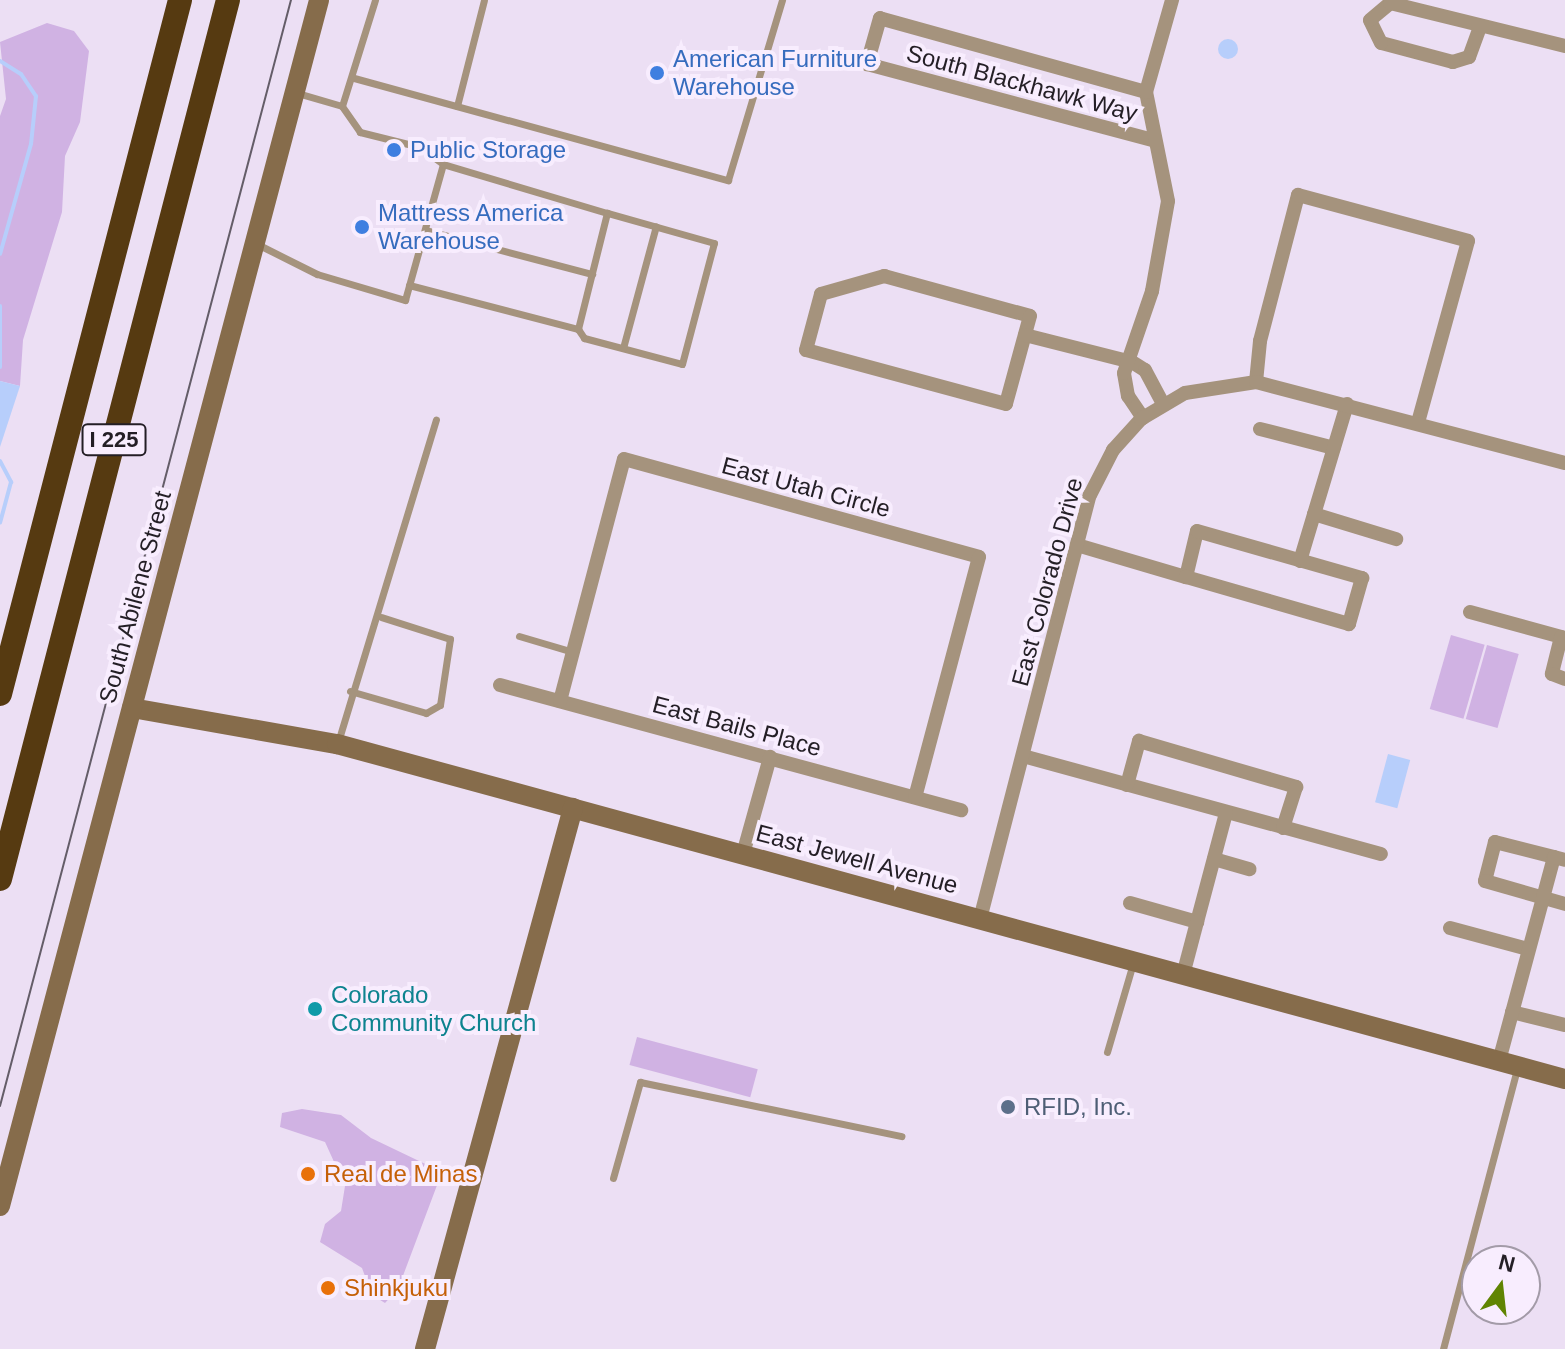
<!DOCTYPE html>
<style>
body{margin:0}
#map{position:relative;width:1565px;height:1349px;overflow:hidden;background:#ecdff4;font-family:Helvetica,sans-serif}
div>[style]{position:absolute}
.green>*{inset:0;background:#d0b2e3;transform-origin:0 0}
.water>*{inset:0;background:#b7cefb;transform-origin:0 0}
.round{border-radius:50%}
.stream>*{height:4px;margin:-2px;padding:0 2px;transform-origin:2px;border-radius:2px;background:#b7cefb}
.lane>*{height:7px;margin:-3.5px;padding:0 3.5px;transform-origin:3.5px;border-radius:3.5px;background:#a5937d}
.street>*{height:14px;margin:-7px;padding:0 7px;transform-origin:7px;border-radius:7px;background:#a5937d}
.secondary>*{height:20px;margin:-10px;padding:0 10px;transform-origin:10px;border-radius:10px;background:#866c4b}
.highway>*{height:24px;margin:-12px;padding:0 12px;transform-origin:12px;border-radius:12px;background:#563a11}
.tram>*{height:2px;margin:-1px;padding:0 1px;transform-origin:1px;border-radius:1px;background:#645d68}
.dots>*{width:22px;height:22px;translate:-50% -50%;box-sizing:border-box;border:4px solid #f8edfe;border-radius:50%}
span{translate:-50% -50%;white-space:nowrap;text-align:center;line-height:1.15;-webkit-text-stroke:8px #f8edfe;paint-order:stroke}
.shield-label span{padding:2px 6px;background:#f8edfe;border:2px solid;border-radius:6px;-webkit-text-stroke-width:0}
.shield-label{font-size:22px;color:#241f26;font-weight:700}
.shop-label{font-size:24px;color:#366cbe}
.left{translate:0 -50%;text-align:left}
.street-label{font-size:24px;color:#241f26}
.culture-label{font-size:24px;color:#0d838f}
.service-label{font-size:24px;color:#4e5e75}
.food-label{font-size:24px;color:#c56008}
.north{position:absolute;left:1461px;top:1245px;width:80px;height:80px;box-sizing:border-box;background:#f8edfe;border:2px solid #a39ba8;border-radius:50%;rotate:15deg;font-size:22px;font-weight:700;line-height:32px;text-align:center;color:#241f26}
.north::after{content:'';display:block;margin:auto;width:28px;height:36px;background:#608402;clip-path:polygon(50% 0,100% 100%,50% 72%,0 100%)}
</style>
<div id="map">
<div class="green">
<div style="clip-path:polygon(47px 23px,74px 31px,89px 51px,80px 122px,65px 156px,62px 212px,23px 340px,20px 386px,0 381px,0 116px,6px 99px,0 42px)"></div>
<div style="left:1451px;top:635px;width:35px;height:77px;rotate:16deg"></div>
<div style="left:1487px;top:645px;width:33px;height:77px;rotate:16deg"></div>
<div style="left:637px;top:1037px;width:125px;height:29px;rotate:15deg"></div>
<div style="clip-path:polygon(302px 1109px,341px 1115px,371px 1138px,442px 1172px,398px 1289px,385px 1303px,372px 1295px,362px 1268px,320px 1242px,325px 1224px,341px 1211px,345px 1186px,325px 1142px,280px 1127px,282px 1113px)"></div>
</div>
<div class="water">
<div class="round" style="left:1218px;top:39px;width:20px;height:20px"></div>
<div style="clip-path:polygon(0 381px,20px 386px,0 447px)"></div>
<div style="left:1388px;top:754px;width:23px;height:50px;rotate:15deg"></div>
</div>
<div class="stream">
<div style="left:0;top:61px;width:25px;rotate:32deg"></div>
<div style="left:21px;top:74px;width:27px;rotate:56deg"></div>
<div style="left:36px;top:96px;width:48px;rotate:95.9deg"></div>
<div style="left:31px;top:144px;width:114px;rotate:105.7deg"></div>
<div style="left:0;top:306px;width:61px;rotate:90deg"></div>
<div style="left:0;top:461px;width:24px;rotate:62deg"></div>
<div style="left:11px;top:482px;width:42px;rotate:105deg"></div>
</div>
<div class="lane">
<div style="left:354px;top:78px;width:388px;rotate:15.3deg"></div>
<div style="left:728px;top:180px;width:188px;rotate:-73.3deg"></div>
<div style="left:342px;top:106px;width:111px;rotate:-72.7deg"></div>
<div style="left:457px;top:106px;width:109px;rotate:-75.7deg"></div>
<div style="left:425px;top:230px;width:173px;rotate:14.8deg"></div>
<div style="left:257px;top:244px;width:67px;rotate:26.6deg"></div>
<div style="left:317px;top:274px;width:92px;rotate:16.5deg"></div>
<div style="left:405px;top:300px;width:141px;rotate:-74.4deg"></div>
<div style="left:443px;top:164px;width:29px;rotate:-144deg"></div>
<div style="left:420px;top:147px;width:62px;rotate:-166deg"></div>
<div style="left:360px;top:132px;width:32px;rotate:-125deg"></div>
<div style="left:342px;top:106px;width:47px;rotate:-163.9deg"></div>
<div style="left:409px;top:285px;width:175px;rotate:14.6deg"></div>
<div style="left:578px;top:329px;width:120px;rotate:-76deg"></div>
<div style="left:607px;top:213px;width:171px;rotate:-163.4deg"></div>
<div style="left:578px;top:329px;width:11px;rotate:56deg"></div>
<div style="left:584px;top:338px;width:101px;rotate:14.9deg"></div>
<div style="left:682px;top:364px;width:125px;rotate:-75.2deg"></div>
<div style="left:714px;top:243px;width:111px;rotate:-164.3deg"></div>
<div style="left:623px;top:348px;width:126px;rotate:-74.9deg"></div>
<div style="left:519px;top:636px;width:56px;rotate:16.5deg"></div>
<div style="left:350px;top:691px;width:79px;rotate:16.1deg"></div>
<div style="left:426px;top:713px;width:16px;rotate:-30deg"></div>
<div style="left:440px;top:705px;width:67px;rotate:-81.4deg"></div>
<div style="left:450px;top:639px;width:72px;rotate:-162.3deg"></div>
<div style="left:338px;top:742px;width:337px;rotate:-73.1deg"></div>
<div style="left:1107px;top:1052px;width:93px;rotate:-73.7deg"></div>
<div style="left:613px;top:1178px;width:100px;rotate:-74.3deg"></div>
<div style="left:640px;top:1082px;width:267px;rotate:11.7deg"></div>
<div style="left:1443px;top:1349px;width:291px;rotate:-75.2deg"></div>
</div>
<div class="street">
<div style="left:1480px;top:27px;width:32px;rotate:110deg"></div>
<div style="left:1469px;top:57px;width:17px;rotate:163deg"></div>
<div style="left:1453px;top:62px;width:74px;rotate:-165.2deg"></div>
<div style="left:1381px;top:43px;width:25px;rotate:-116deg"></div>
<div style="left:1370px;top:20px;width:26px;rotate:-40deg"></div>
<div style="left:1390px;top:3px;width:180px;rotate:13.8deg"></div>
<div style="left:1146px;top:92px;width:276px;rotate:-164.5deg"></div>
<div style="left:880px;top:18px;width:48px;rotate:105.8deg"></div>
<div style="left:867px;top:64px;width:296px;rotate:14.9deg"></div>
<div style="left:884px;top:276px;width:151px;rotate:15.3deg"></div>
<div style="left:1030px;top:316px;width:91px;rotate:105.3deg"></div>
<div style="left:1006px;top:404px;width:207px;rotate:-164.9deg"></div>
<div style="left:806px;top:350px;width:58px;rotate:-75deg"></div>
<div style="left:821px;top:294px;width:66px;rotate:-15.9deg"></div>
<div style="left:1025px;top:335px;width:110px;rotate:14.2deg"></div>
<div style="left:1132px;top:362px;width:15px;rotate:32deg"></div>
<div style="left:1145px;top:370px;width:38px;rotate:62deg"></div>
<div style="left:1256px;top:382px;width:41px;rotate:-84.4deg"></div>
<div style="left:1260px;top:341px;width:151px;rotate:-75.4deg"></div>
<div style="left:1298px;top:195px;width:176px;rotate:15.1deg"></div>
<div style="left:1468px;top:241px;width:189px;rotate:105.4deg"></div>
<div style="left:1143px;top:418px;width:27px;rotate:-124deg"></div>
<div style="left:1128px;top:396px;width:23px;rotate:-100deg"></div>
<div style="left:1124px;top:373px;width:87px;rotate:-71.1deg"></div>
<div style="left:1152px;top:291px;width:91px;rotate:-79.9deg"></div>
<div style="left:1168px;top:201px;width:111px;rotate:-101.4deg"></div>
<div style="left:1146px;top:92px;width:96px;rotate:-74.2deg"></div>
<div style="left:1260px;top:429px;width:76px;rotate:14.4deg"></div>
<div style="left:1314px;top:514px;width:86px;rotate:17deg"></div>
<div style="left:1077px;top:545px;width:114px;rotate:16.4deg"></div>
<div style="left:1186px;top:577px;width:47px;rotate:-76.6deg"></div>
<div style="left:1197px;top:531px;width:172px;rotate:15.9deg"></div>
<div style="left:1362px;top:578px;width:48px;rotate:105.8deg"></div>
<div style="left:1349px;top:624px;width:170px;rotate:-163.9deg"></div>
<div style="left:1300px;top:561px;width:164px;rotate:-73.3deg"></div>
<div style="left:1470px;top:612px;width:98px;rotate:15.3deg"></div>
<div style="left:1561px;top:637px;width:38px;rotate:104deg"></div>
<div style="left:1552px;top:674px;width:14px;rotate:21deg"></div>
<div style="left:500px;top:685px;width:478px;rotate:15.2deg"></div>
<div style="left:560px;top:701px;width:250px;rotate:-75.2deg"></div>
<div style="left:624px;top:459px;width:368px;rotate:15.4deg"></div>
<div style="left:979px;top:557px;width:248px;rotate:104.9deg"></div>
<div style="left:1023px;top:756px;width:371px;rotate:15.3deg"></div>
<div style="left:1127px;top:785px;width:46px;rotate:-74.7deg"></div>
<div style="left:1139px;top:741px;width:164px;rotate:16.3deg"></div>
<div style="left:1296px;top:787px;width:43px;rotate:107.6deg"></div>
<div style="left:743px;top:854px;width:101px;rotate:-74.4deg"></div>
<div style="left:1554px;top:857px;width:61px;rotate:-165.7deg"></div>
<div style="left:1495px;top:842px;width:40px;rotate:104.4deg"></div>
<div style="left:1485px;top:881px;width:83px;rotate:16deg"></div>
<div style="left:1214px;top:859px;width:37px;rotate:16deg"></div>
<div style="left:1130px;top:903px;width:70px;rotate:15.8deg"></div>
<div style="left:1197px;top:922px;width:113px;rotate:-75.1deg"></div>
<div style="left:980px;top:919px;width:438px;rotate:-75.5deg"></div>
<div style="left:1090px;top:495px;width:51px;rotate:-62.9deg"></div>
<div style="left:1113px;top:450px;width:42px;rotate:-47.9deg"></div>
<div style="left:1141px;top:419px;width:51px;rotate:-30.6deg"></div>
<div style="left:1185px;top:393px;width:72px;rotate:-8.8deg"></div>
<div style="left:1256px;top:382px;width:319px;rotate:14.7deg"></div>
<div style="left:1450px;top:928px;width:81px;rotate:15.1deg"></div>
<div style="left:1183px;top:975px;width:55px;rotate:-75.2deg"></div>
<div style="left:1512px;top:1012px;width:55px;rotate:13.8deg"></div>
<div style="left:1499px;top:1061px;width:211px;rotate:-74.9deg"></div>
<div style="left:1554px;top:857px;width:11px;rotate:15deg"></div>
</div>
<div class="secondary">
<div style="left:132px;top:708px;width:208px;rotate:10deg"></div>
<div style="left:337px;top:744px;width:1273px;rotate:15.26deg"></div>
<div style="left:0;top:1206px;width:1247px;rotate:-75.18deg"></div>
<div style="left:425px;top:1349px;width:561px;rotate:-74.7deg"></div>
</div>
<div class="highway">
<div style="left:0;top:694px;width:717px;rotate:-75.46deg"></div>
<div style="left:0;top:879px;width:908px;rotate:-75.46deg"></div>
</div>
<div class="tram">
<div style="left:0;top:1106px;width:1144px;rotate:-75.26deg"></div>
</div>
<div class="dots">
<div style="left:657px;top:73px;background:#3f7fe0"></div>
<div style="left:394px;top:150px;background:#3f7fe0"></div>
<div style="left:362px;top:227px;background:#3f7fe0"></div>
<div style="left:315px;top:1009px;background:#0f9aa8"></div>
<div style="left:1008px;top:1107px;background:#5c6f8a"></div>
<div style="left:308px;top:1174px;background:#e8710a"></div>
<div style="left:328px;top:1288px;background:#e8710a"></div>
</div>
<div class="shield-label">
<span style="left:114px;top:440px">I 225</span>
</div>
<div class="shop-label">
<span class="left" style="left:673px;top:73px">American Furniture<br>Warehouse</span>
<span class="left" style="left:410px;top:150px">Public Storage</span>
<span class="left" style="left:378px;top:227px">Mattress America<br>Warehouse</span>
</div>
<div class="street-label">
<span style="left:1022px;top:83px;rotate:15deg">South Blackhawk Way</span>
<span style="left:806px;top:487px;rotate:15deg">East Utah Circle</span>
<span style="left:1047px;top:582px;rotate:-75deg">East Colorado Drive</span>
<span style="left:135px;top:597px;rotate:-75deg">South Abilene Street</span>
<span style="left:737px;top:726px;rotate:15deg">East Bails Place</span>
<span style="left:857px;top:859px;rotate:15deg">East Jewell Avenue</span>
</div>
<div class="culture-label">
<span class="left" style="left:331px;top:1009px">Colorado<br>Community Church</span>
</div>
<div class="service-label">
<span class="left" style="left:1024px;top:1107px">RFID, Inc.</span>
</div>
<div class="food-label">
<span class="left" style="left:324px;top:1174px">Real de Minas</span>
<span class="left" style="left:344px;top:1288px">Shinkjuku</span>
</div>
<div class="north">N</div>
</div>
